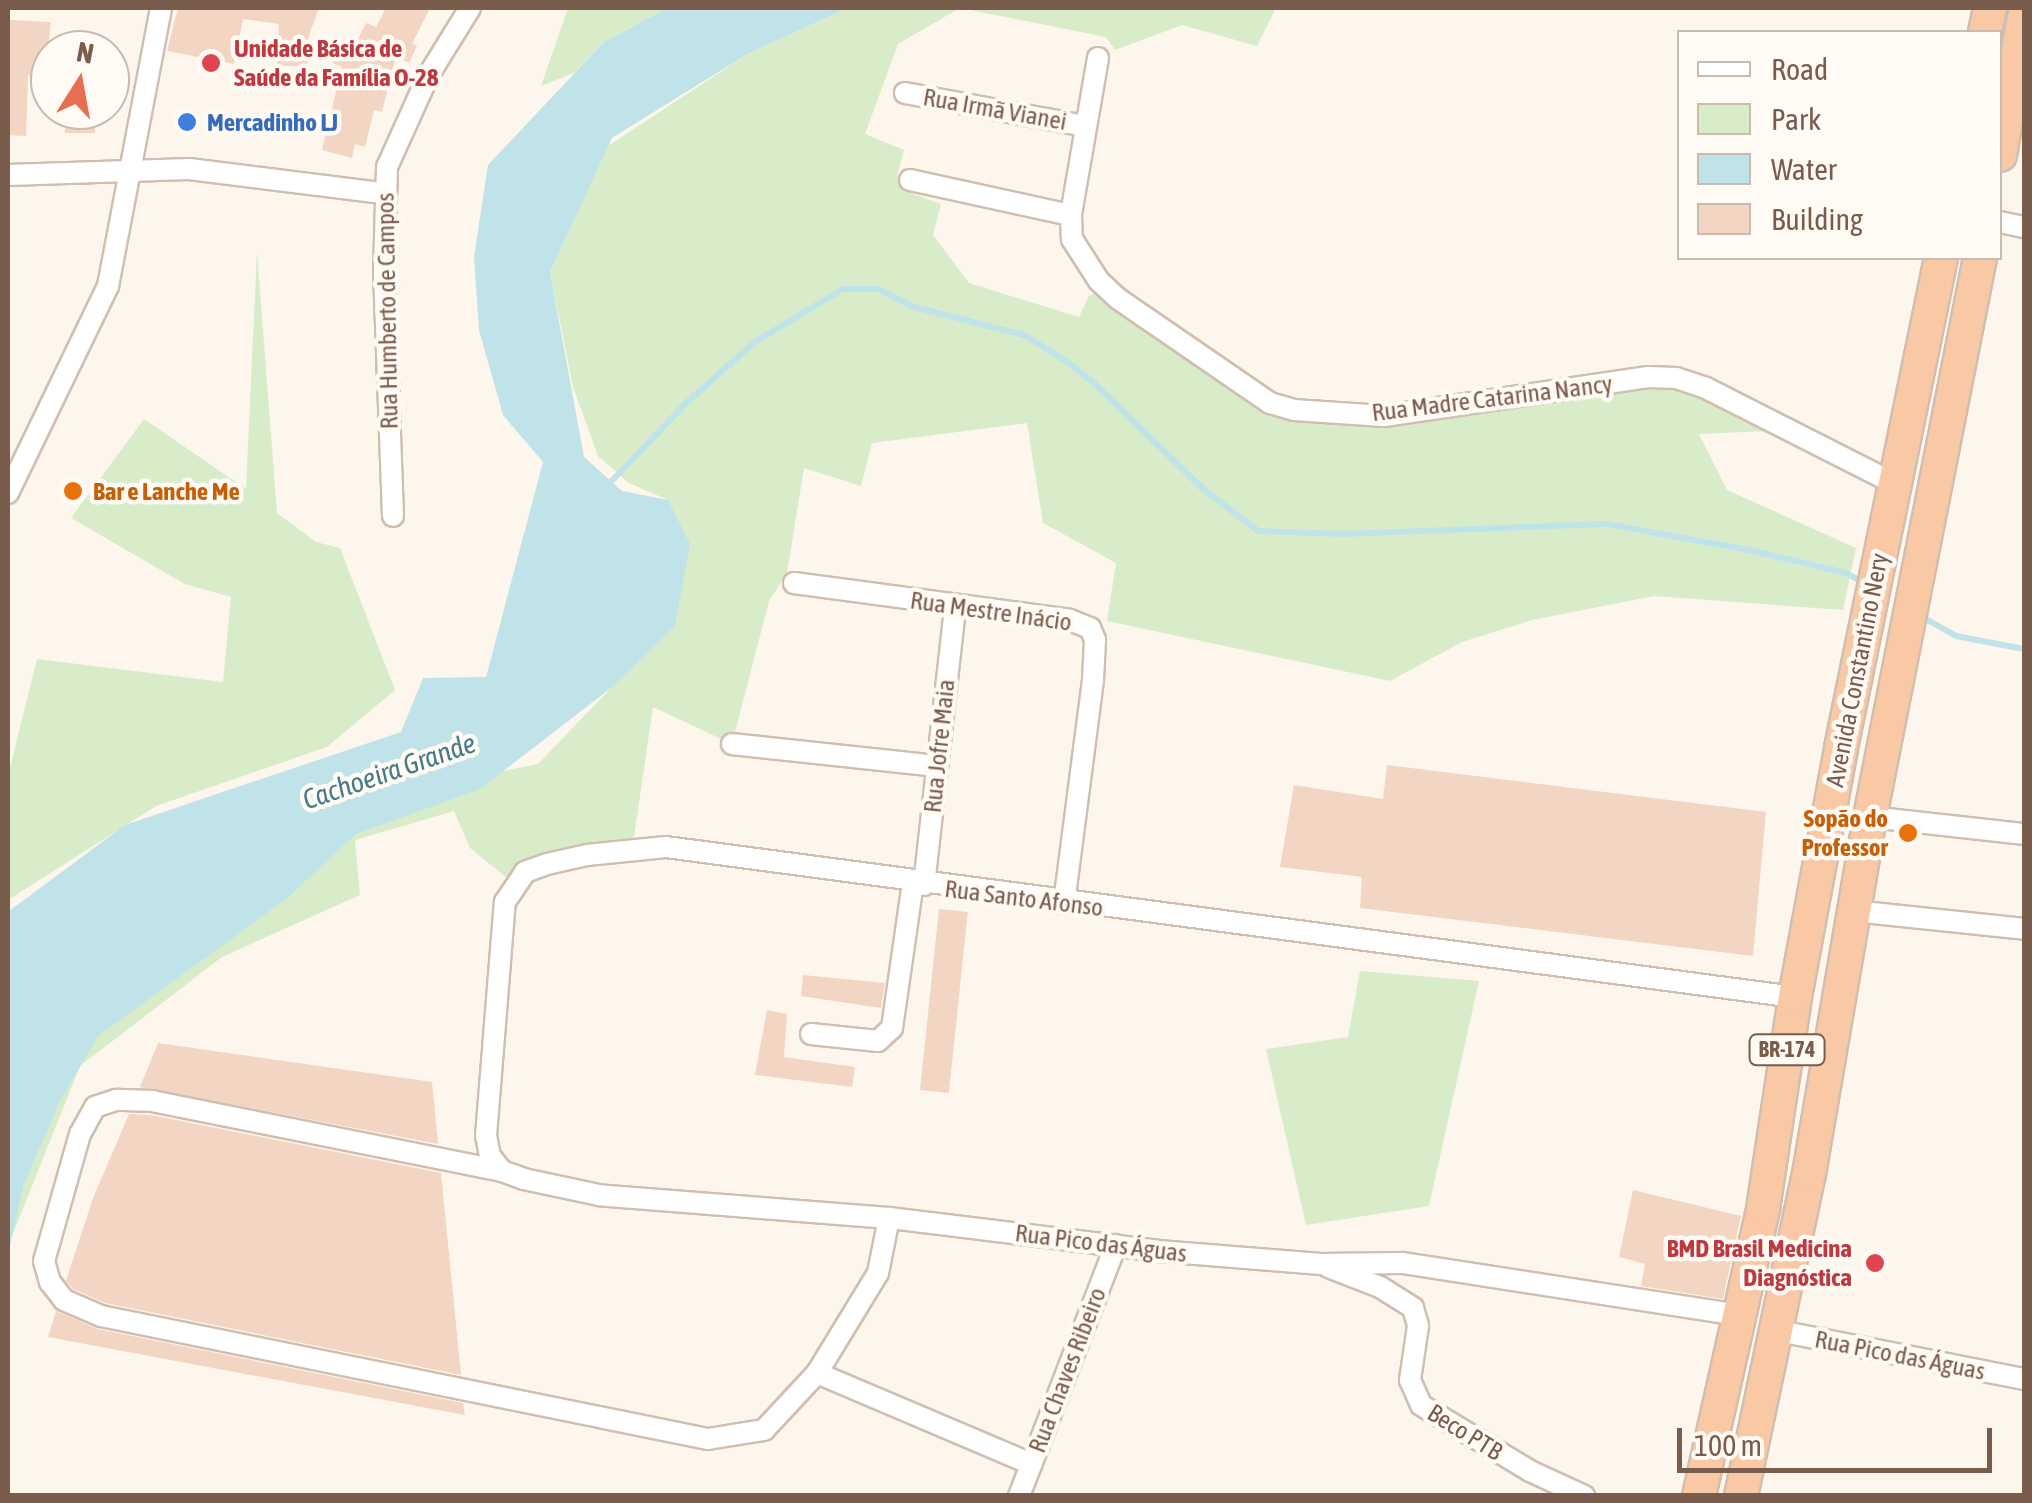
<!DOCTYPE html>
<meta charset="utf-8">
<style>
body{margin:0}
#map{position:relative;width:2032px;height:1503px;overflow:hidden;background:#fdf6ec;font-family:"Asap Condensed",sans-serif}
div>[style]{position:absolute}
.green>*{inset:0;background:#d8ecc9}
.water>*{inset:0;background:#bfe3e8}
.stream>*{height:6px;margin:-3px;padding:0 3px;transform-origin:3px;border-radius:3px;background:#bfe3e8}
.building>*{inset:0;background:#f3d5c3;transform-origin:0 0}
.roads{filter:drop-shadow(2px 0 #d1beb0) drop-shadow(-2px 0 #d1beb0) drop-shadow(0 2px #d1beb0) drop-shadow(0 -2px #d1beb0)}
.minor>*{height:20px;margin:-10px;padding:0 10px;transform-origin:10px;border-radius:10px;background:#fff}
.trunk>*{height:32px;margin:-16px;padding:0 16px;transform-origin:16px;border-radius:16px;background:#f9c8a4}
.dots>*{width:28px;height:28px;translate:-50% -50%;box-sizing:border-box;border:5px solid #fffaf3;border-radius:50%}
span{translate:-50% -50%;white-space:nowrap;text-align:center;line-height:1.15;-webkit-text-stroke:9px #fffaf3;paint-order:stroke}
.shield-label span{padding:2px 8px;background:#fffaf3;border:2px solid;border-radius:8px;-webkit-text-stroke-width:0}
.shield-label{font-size:22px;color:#7a5c4d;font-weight:700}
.health-label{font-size:25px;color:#be3a42;font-weight:700}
.left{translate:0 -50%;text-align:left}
.right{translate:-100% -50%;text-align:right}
.street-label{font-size:25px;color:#7a5c4d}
.shop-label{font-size:25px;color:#366cbe;font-weight:700}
.food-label{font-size:25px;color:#c56008;font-weight:700}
.water-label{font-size:28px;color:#437c86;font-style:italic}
.frame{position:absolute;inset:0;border:10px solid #7a5c4d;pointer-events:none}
.legend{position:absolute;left:1677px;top:30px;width:325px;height:230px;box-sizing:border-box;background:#fffaf3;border:2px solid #cabbb1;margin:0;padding:12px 18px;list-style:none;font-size:30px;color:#7a5c4d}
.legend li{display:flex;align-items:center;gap:20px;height:50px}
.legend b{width:50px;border:2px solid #cabbb1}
.north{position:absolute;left:30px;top:30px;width:100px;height:100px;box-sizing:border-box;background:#fffaf3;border:2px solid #cabbb1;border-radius:50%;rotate:11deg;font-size:28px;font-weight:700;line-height:40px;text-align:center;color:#7a5c4d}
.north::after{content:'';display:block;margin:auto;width:35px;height:45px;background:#e76f51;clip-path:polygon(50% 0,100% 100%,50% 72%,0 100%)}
.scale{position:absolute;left:1677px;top:1428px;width:315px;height:45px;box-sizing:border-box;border:5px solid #7a5c4d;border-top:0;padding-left:12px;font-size:30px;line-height:35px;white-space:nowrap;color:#7a5c4d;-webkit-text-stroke:8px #fffaf3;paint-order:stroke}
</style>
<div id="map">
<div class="green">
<div style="clip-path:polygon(568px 8px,667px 8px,604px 42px,574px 73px,541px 86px)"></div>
<div style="clip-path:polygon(848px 8px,1276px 8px,1257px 46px,1182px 25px,1115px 50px,1106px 37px,960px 8px,898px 44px,865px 134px,904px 150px,897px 176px,902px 190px,941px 204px,933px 235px,969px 283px,1079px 317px,1089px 296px,1106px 286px,1294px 410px,1384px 416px,1676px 378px,1789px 430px,1699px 434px,1727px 490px,1856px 548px,1843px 610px,1654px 596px,1532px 620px,1462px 642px,1390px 681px,1107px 621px,1116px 563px,1043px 523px,1027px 423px,872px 443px,861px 486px,804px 468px,787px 573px,769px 601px,732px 744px,653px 707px,634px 837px,507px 878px,470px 848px,454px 811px,355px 840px,360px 895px,222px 957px,80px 1066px,8px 1246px,8px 1038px,358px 800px,538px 764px,611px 688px,668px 500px,629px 483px,598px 456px,573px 387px,550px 272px,608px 146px,749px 53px)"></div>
<div style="clip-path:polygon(257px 251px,277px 513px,316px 542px,340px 548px,395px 690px,327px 747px,156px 806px,8px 900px,8px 776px,37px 659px,223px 682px,231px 597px,185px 584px,71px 518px,144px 419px,246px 489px)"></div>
<div style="clip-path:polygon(1360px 971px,1479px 981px,1429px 1206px,1306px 1225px,1266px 1049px,1348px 1037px)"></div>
</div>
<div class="water">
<div style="clip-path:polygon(667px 8px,848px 8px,749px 53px,612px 138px,550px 272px,584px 457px,622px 491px,668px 500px,690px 544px,675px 626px,611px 688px,480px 789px,356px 834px,285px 900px,98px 1036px,60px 1101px,23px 1186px,8px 1255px,9px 911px,125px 825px,401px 732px,423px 678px,486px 677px,543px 462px,503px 415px,479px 330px,474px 257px,488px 165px,604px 42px)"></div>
</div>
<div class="stream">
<div style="left:608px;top:485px;width:113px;rotate:-46.4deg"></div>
<div style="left:686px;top:403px;width:92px;rotate:-41.5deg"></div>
<div style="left:755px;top:342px;width:103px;rotate:-31.1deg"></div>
<div style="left:843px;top:289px;width:35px"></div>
<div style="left:878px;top:289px;width:40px;rotate:26.6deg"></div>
<div style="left:914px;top:307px;width:114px;rotate:14.3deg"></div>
<div style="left:1024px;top:335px;width:49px;rotate:31.8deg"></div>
<div style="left:1066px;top:361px;width:36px;rotate:38deg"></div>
<div style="left:1094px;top:383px;width:151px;rotate:44.2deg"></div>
<div style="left:1202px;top:488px;width:71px;rotate:37.5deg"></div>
<div style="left:1258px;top:531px;width:86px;rotate:2deg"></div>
<div style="left:1344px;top:534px;width:263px;rotate:-2.2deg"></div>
<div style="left:1607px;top:524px;width:144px;rotate:10.4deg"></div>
<div style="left:1749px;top:550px;width:100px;rotate:13.3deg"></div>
<div style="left:1846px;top:573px;width:21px;rotate:29deg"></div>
<div style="left:1922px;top:617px;width:39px;rotate:29deg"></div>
<div style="left:1956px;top:636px;width:69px;rotate:10.8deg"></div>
</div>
<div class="building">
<div style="clip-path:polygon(178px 8px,319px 8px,308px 38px,307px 67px,277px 65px,279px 24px,243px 19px,234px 64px,167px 51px)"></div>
<div style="clip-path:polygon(386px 8px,430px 8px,412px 44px,417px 46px,409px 63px,396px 57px,382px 112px,374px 110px,365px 147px,355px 144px,352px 158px,322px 150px,342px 67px,333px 63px,346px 38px,356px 43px,366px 23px,376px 27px)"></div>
<div style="clip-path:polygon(8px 20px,51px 22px,45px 76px,28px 75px,26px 136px,8px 135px)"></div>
<div style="left:65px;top:110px;width:30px;height:23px"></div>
<div style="clip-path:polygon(1387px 765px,1766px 812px,1753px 956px,1360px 908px,1362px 877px,1280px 867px,1294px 785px,1383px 799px)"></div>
<div style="left:939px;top:909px;width:29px;height:182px;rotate:6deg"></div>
<div style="clip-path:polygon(803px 975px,885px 983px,881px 1008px,801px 996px)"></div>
<div style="clip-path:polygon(767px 1010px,787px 1014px,784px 1057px,855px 1067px,852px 1087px,755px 1075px)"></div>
<div style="clip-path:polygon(158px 1043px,432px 1082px,438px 1144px,140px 1087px)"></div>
<div style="clip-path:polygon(129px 1114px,151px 1115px,441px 1173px,461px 1375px,105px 1303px,73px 1289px,66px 1281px,93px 1198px)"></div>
<div style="clip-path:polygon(1633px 1190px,1741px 1216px,1723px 1299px,1641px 1286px,1645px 1264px,1619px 1257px)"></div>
<div style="clip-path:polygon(56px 1311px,98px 1329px,463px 1403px,465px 1415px,48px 1337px)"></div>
</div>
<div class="roads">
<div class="minor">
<div style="left:1098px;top:58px;width:159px;rotate:99.8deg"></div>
<div style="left:1071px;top:215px;width:24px;rotate:88deg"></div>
<div style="left:1072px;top:239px;width:50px;rotate:57.3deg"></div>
<div style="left:1099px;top:281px;width:25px;rotate:43deg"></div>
<div style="left:1117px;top:298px;width:186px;rotate:34.5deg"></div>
<div style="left:1270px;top:403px;width:25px;rotate:16deg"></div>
<div style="left:1294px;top:410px;width:90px;rotate:3.8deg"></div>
<div style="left:1384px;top:416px;width:267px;rotate:-8.4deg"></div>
<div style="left:1648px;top:377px;width:28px;rotate:2deg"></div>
<div style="left:1676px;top:378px;width:32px;rotate:18deg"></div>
<div style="left:1706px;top:388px;width:212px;rotate:26.9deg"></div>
<div style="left:905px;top:93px;width:183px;rotate:10.4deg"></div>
<div style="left:8px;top:175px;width:181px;rotate:-1.9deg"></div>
<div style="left:189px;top:169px;width:195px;rotate:7.1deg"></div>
<div style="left:910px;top:180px;width:165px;rotate:12.3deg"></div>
<div style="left:2000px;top:222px;width:25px;rotate:12deg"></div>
<div style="left:8px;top:493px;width:230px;rotate:-64.2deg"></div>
<div style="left:108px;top:286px;width:283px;rotate:-79.2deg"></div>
<div style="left:393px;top:516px;width:242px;rotate:-92.1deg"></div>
<div style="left:384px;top:274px;width:107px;rotate:-88.4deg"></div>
<div style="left:387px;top:167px;width:100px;rotate:-65.7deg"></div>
<div style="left:428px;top:76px;width:80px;rotate:-58.3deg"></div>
<div style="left:794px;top:583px;width:278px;rotate:7.6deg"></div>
<div style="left:1070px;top:620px;width:22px;rotate:22deg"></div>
<div style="left:1090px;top:628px;width:13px;rotate:67deg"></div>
<div style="left:1095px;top:640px;width:40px;rotate:92.9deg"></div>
<div style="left:1093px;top:680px;width:225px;rotate:97.4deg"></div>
<div style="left:732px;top:744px;width:206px;rotate:6.1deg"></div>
<div style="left:1870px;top:817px;width:155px;rotate:6.3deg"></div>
<div style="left:924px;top:885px;width:280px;rotate:-83.6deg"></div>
<div style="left:1854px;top:911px;width:171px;rotate:6deg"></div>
<div style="left:811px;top:1034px;width:67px;rotate:6deg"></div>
<div style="left:878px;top:1041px;width:19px;rotate:-43deg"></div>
<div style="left:892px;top:1028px;width:147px;rotate:-81.8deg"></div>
<div style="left:502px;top:1171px;width:356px;rotate:-168.7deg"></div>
<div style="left:153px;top:1101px;width:37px;rotate:-178deg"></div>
<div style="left:116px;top:1100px;width:22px;rotate:162deg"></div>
<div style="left:95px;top:1107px;width:31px;rotate:119deg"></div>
<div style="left:80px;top:1134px;width:132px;rotate:105.8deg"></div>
<div style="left:44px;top:1261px;width:22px;rotate:74deg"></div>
<div style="left:50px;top:1282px;width:23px;rotate:52deg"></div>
<div style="left:64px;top:1300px;width:40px;rotate:23.4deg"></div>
<div style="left:101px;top:1316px;width:619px;rotate:11.46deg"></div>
<div style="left:708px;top:1439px;width:57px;rotate:-9.1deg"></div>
<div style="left:764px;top:1430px;width:78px;rotate:-47.1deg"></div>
<div style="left:817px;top:1373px;width:117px;rotate:-58.6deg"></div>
<div style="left:878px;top:1273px;width:56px;rotate:-78.7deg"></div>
<div style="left:1328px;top:1267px;width:56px;rotate:21deg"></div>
<div style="left:1380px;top:1287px;width:39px;rotate:32deg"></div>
<div style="left:1413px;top:1308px;width:19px;rotate:74deg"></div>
<div style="left:1418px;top:1326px;width:55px;rotate:98.4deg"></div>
<div style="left:1410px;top:1380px;width:27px;rotate:66deg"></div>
<div style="left:1421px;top:1405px;width:127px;rotate:31.2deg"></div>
<div style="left:1530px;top:1471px;width:60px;rotate:24.8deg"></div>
<div style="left:1739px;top:1315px;width:341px;rotate:-171.2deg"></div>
<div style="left:1402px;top:1263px;width:81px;rotate:179.3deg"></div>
<div style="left:1321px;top:1264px;width:163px;rotate:-175.4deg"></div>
<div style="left:1159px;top:1251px;width:272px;rotate:-173deg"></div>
<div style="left:889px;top:1218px;width:291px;rotate:-175.5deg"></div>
<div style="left:599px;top:1195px;width:77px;rotate:-168deg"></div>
<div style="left:524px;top:1179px;width:23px;rotate:-160deg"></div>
<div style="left:502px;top:1171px;width:19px;rotate:-129deg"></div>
<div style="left:490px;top:1156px;width:20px;rotate:-101deg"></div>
<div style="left:486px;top:1136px;width:235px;rotate:-85.4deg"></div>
<div style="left:505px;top:902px;width:36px;rotate:-56deg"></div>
<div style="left:525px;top:872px;width:23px;rotate:-20deg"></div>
<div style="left:547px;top:864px;width:41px;rotate:-12.7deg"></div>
<div style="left:587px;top:855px;width:79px;rotate:-5.8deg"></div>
<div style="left:666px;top:847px;width:1139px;rotate:7.57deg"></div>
<div style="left:1774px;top:1330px;width:255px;rotate:11.1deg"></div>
<div style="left:817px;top:1373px;width:233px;rotate:23deg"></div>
<div style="left:1019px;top:1496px;width:269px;rotate:-68.9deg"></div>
</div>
<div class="trunk">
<div style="left:1985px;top:32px;width:25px;rotate:-78deg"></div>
<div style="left:2000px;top:155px;width:140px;rotate:-80.1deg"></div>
<div style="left:1699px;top:1496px;width:294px;rotate:-77.4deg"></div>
<div style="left:1763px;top:1209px;width:214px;rotate:-81.4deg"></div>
<div style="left:1795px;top:997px;width:253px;rotate:-79.5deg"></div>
<div style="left:1841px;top:748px;width:500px;rotate:-78.47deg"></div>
<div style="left:1741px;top:1496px;width:329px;rotate:-78.1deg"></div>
<div style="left:1809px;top:1174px;width:362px;rotate:-80.3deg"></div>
<div style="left:1870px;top:817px;width:570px;rotate:-78.87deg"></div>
</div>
</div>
<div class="dots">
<div style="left:211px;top:63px;background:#e0444e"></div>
<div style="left:187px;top:122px;background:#3f7fe0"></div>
<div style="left:73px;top:491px;background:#e8710a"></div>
<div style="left:1908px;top:833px;background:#e8710a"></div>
<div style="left:1875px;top:1263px;background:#e0444e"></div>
</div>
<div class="shield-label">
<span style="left:1787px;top:1050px">BR-174</span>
</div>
<div class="health-label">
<span class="left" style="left:234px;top:63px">Unidade Básica de<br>Saúde da Família O-28</span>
<span class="right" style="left:1852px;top:1263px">BMD Brasil Medicina<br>Diagnóstica</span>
</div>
<div class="street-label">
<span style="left:995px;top:109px;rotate:10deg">Rua Irmã Vianei</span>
<span style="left:387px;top:311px;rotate:-91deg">Rua Humberto de Campos</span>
<span style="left:1492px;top:398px;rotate:-7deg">Rua Madre Catarina Nancy</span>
<span style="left:991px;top:611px;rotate:8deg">Rua Mestre Inácio</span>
<span style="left:1857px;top:670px;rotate:-79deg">Avenida Constantino Nery</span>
<span style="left:939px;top:746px;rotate:-84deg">Rua Jofre Maia</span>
<span style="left:1024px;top:898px;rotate:7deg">Rua Santo Afonso</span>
<span style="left:1101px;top:1243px;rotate:7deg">Rua Pico das Águas</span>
<span style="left:1900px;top:1355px;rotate:11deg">Rua Pico das Águas</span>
<span style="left:1067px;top:1370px;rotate:-69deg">Rua Chaves Ribeiro</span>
<span style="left:1465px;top:1432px;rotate:32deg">Beco PTB</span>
</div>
<div class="shop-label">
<span class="left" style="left:207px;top:122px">Mercadinho LJ</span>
</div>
<div class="food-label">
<span class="left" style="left:93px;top:491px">Bar e Lanche Me</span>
<span class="right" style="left:1888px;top:833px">Sopão do<br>Professor</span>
</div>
<div class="water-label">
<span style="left:389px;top:771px;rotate:-19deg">Cachoeira Grande</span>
</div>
<div class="frame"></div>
<ul class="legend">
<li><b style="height:12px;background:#fff"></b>Road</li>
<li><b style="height:28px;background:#d8ecc9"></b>Park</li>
<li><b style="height:28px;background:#bfe3e8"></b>Water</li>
<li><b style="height:28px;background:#f3d5c3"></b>Building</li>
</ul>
<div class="north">N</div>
<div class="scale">100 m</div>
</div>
